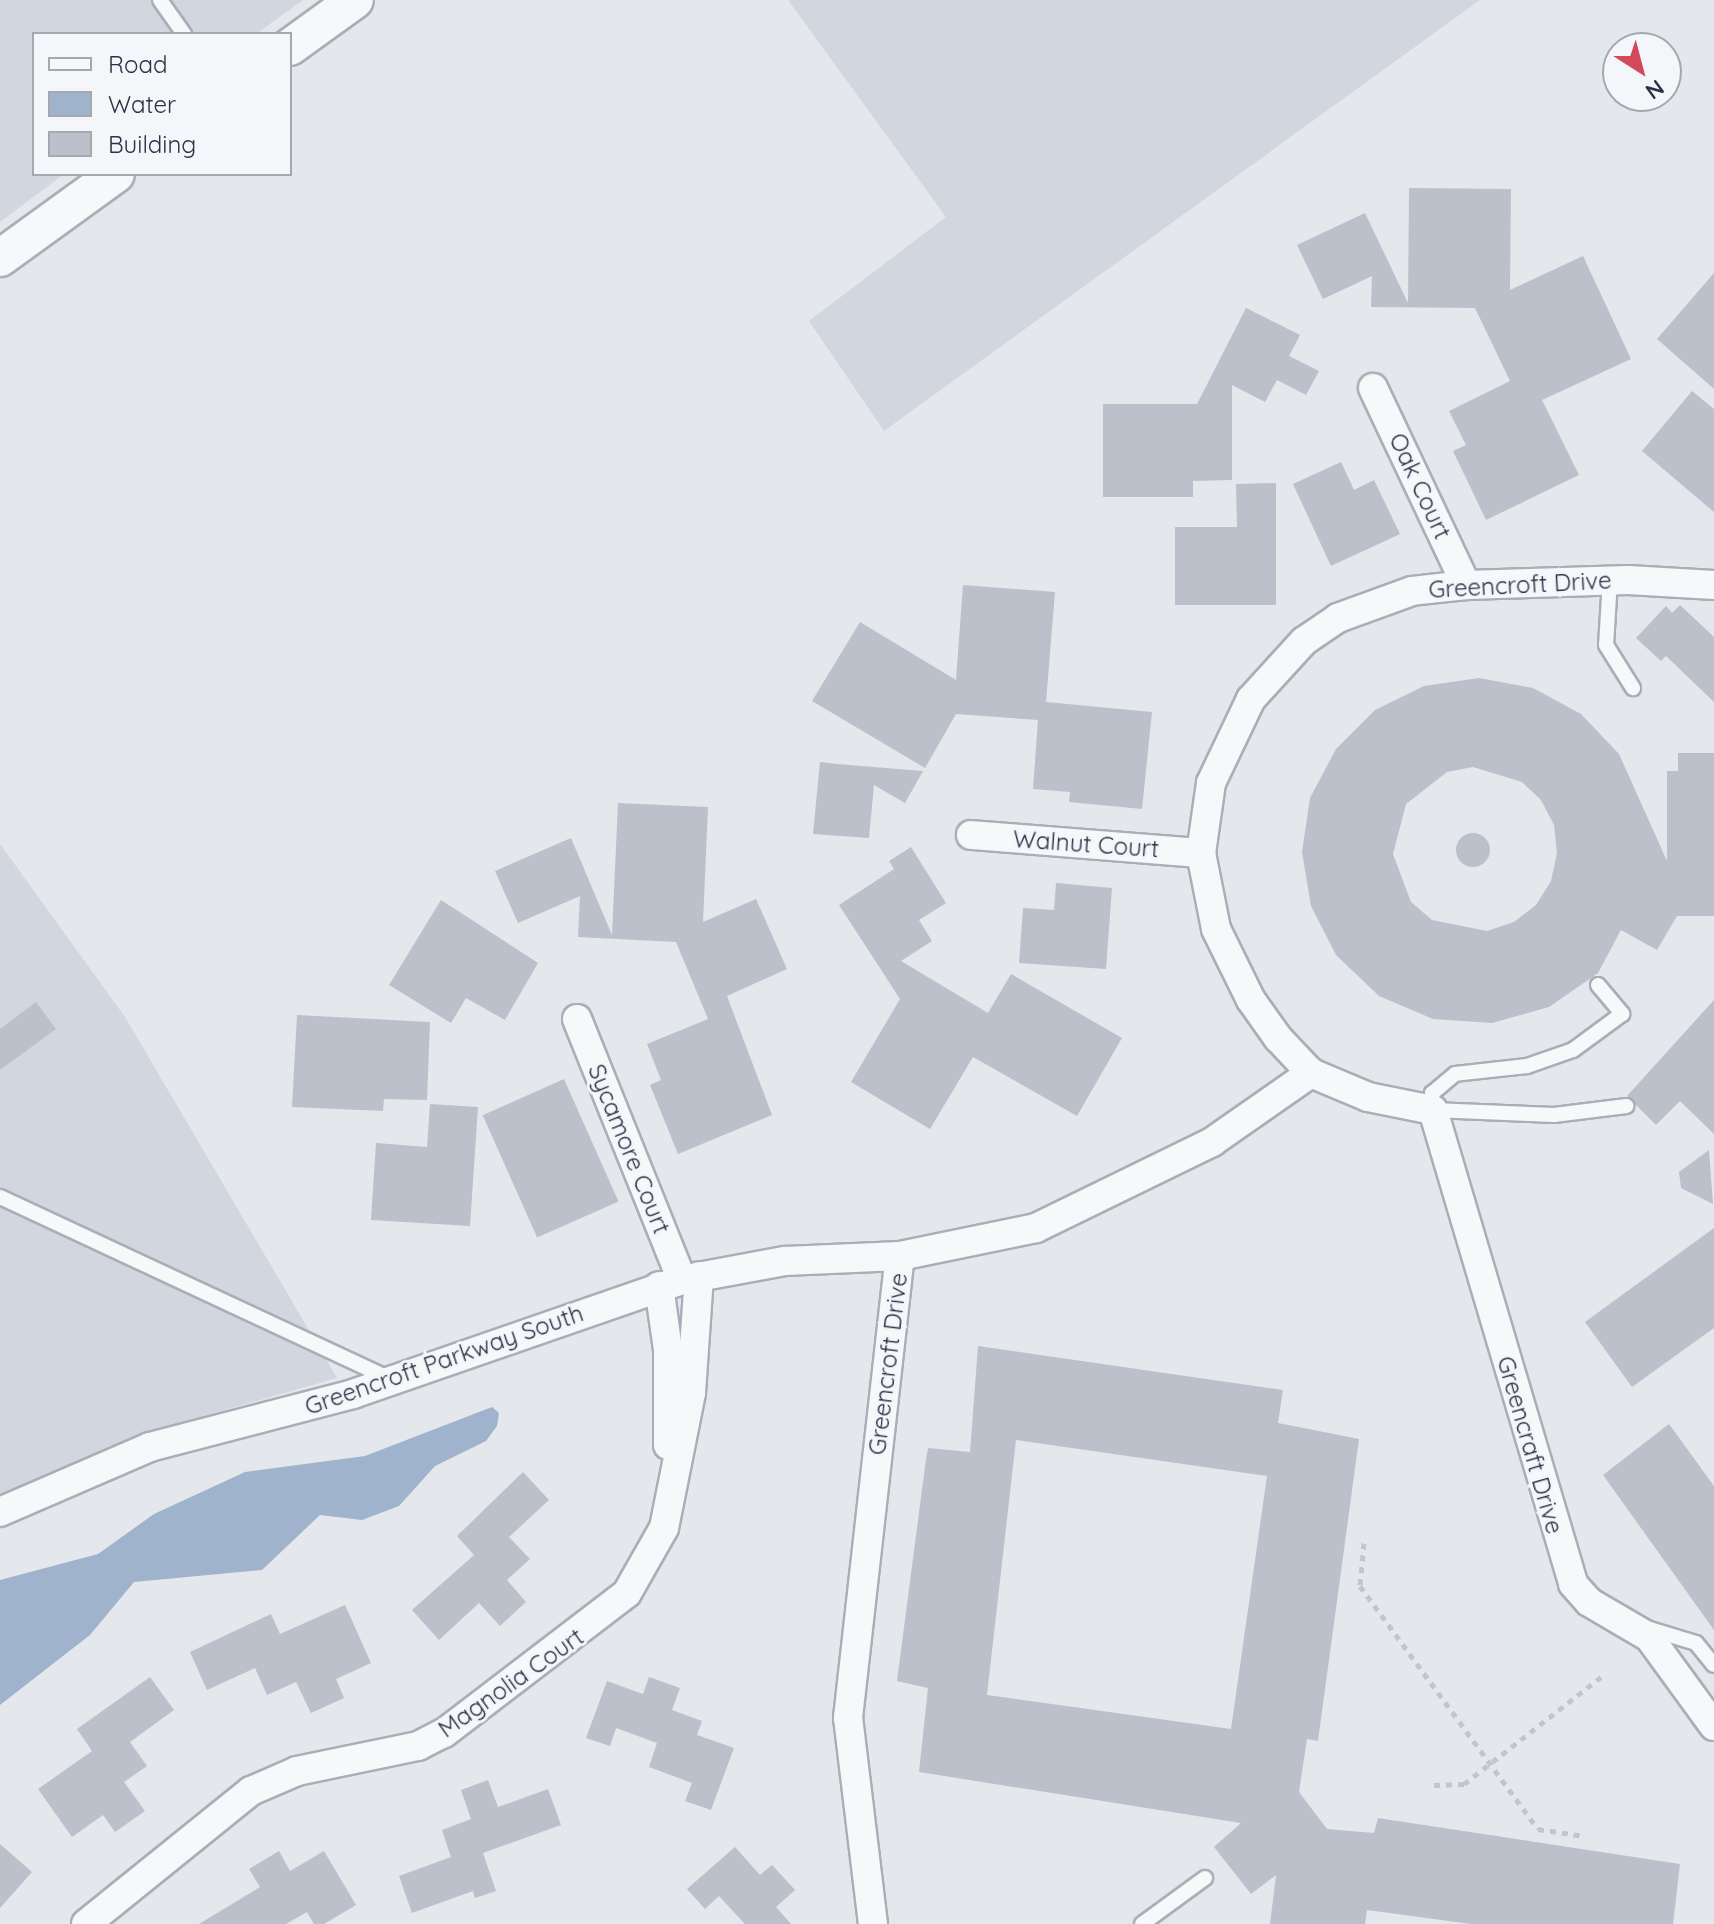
<!DOCTYPE html>
<style>
body{margin:0}
#map{position:relative;width:1714px;height:1924px;overflow:hidden;background:#e4e7ec;font-family:Quicksand,sans-serif}
div>[style]{position:absolute}
.built>*{inset:0;background:#d2d6de}
.water>*{inset:0;background:#9fb4cc}
.building>*{inset:0;background:#bbc0ca;transform-origin:0 0}
.round{border-radius:50%}
.path>*{height:5px;margin-top:-2.5px;transform-origin:0;background:repeating-linear-gradient(90deg,#c2c5cb 0 6px,transparent 0 12px)}
.roads{filter:drop-shadow(2px 0 #a9aeb7) drop-shadow(-2px 0 #a9aeb7) drop-shadow(0 2px #a9aeb7) drop-shadow(0 -2px #a9aeb7)}
.service>*{height:14px;margin:-7px;padding:0 7px;transform-origin:7px;border-radius:7px;background:#f7f8fa}
.minor>*{height:28px;margin:-14px;padding:0 14px;transform-origin:14px;border-radius:14px;background:#f7f8fa}
.tertiary>*{height:36px;margin:-18px;padding:0 18px;transform-origin:18px;border-radius:18px;background:#f7f8fa}
span{translate:-50% -50%;white-space:nowrap;text-align:center;line-height:1.15;-webkit-text-stroke:6px #f4f6f9;paint-order:stroke}
.street-label{font-size:24px;color:#2b3445}
.legend{position:absolute;left:32px;top:32px;width:260px;height:144px;box-sizing:border-box;background:#f4f6f9;border:2px solid #a4a8b1;margin:0;padding:10px 14px;list-style:none;font-size:24px;color:#2b3445}
.legend li{display:flex;align-items:center;gap:16px;height:40px}
.legend b{width:40px;border:2px solid #a4a8b1}
.north{position:absolute;left:1602px;top:32px;width:80px;height:80px;box-sizing:border-box;background:#f4f6f9;border:2px solid #a4a8b1;border-radius:50%;rotate:144deg;font-size:22px;font-weight:700;line-height:32px;text-align:center;color:#2b3445}
.north::after{content:'';display:block;margin:auto;width:28px;height:36px;background:#d1495b;clip-path:polygon(50% 0,100% 100%,50% 72%,0 100%)}
</style>
<div id="map">
<div class="built">
<div style="clip-path:polygon(0 0,303px 0,256px 34px,34px 34px,34px 174px,64px 174px,0 222px)"></div>
<div style="clip-path:polygon(788px 0,1480px 0,884px 431px,809px 321px,946px 217px)"></div>
<div style="clip-path:polygon(0 844px,125px 1017px,337px 1378px,144px 1433px,0 1496px)"></div>
</div>
<div class="water">
<div style="clip-path:polygon(492px 1407px,499px 1413px,497px 1426px,486px 1441px,435px 1466px,399px 1506px,362px 1520px,320px 1515px,262px 1570px,134px 1582px,90px 1635px,0 1705px,0 1580px,98px 1554px,154px 1514px,245px 1472px,365px 1456px)"></div>
</div>
<div class="building">
<div style="clip-path:polygon(1409px 188px,1511px 189px,1510px 290px,1583px 256px,1631px 359px,1542px 400px,1579px 475px,1486px 520px,1453px 451px,1466px 445px,1449px 411px,1510px 381px,1475px 308px,1371px 307px,1372px 276px,1323px 299px,1297px 245px,1365px 213px,1408px 303px)"></div>
<div style="clip-path:polygon(1714px 273px,1714px 389px,1657px 339px)"></div>
<div style="clip-path:polygon(1246px 308px,1300px 335px,1289px 356px,1319px 371px,1306px 395px,1277px 380px,1265px 402px,1232px 385px,1232px 480px,1193px 481px,1193px 497px,1103px 497px,1103px 404px,1197px 404px)"></div>
<div style="clip-path:polygon(1692px 391px,1714px 409px,1714px 512px,1642px 451px)"></div>
<div style="clip-path:polygon(1341px 462px,1354px 490px,1374px 480px,1400px 534px,1331px 566px,1293px 484px)"></div>
<div style="clip-path:polygon(1276px 483px,1276px 605px,1175px 605px,1175px 527px,1237px 527px,1236px 484px)"></div>
<div style="clip-path:polygon(963px 585px,1055px 592px,1046px 702px,1152px 712px,1142px 809px,1069px 802px,1070px 792px,1033px 789px,1038px 720px,956px 714px,925px 768px,812px 701px,860px 622px,956px 680px)"></div>
<div style="clip-path:polygon(1680px 605px,1714px 637px,1714px 702px,1666px 656px,1661px 661px,1636px 638px,1666px 606px,1672px 613px)"></div>
<div style="clip-path:polygon(evenodd,1479px 678px,1533px 688px,1581px 714px,1619px 754px,1667px 861px,1667px 771px,1678px 771px,1678px 753px,1714px 753px,1714px 916px,1677px 916px,1657px 950px,1621px 930px,1598px 973px,1549px 1007px,1492px 1023px,1433px 1019px,1379px 996px,1336px 955px,1311px 906px,1302px 852px,1310px 798px,1336px 749px,1375px 710px,1424px 686px,1479px 678px,1473px 767px,1522px 782px,1541px 800px,1554px 825px,1557px 853px,1551px 881px,1536px 905px,1514px 922px,1487px 931px,1432px 920px,1411px 902px,1393px 854px,1406px 804px,1447px 772px,1473px 767px)"></div>
<div style="clip-path:polygon(820px 762px,837px 764px,923px 771px,905px 803px,874px 785px,869px 838px,813px 834px)"></div>
<div style="clip-path:polygon(618px 803px,708px 807px,703px 922px,756px 899px,787px 969px,727px 996px,772px 1115px,678px 1154px,650px 1085px,661px 1080px,647px 1044px,708px 1019px,676px 942px,578px 937px,580px 896px,518px 923px,495px 871px,571px 838px,612px 935px)"></div>
<div class="round" style="left:1456px;top:833px;width:34px;height:34px"></div>
<div style="clip-path:polygon(911px 847px,946px 903px,919px 920px,932px 941px,901px 961px,988px 1013px,1011px 974px,1122px 1038px,1077px 1116px,973px 1057px,930px 1129px,851px 1082px,900px 999px,839px 905px,894px 869px,889px 861px)"></div>
<div style="clip-path:polygon(1056px 883px,1112px 888px,1106px 969px,1019px 963px,1023px 908px,1054px 910px)"></div>
<div style="clip-path:polygon(441px 900px,538px 963px,505px 1020px,466px 998px,451px 1023px,389px 985px)"></div>
<div style="clip-path:polygon(1714px 1000px,1714px 1134px,1680px 1101px,1656px 1125px,1627px 1096px)"></div>
<div style="clip-path:polygon(36px 1002px,56px 1029px,0 1070px,0 1029px)"></div>
<div style="clip-path:polygon(297px 1015px,430px 1022px,427px 1100px,384px 1099px,383px 1111px,292px 1107px)"></div>
<div style="left:564px;top:1079px;width:134px;height:89px;rotate:66deg"></div>
<div style="clip-path:polygon(430px 1104px,478px 1107px,470px 1226px,371px 1220px,376px 1143px,427px 1147px)"></div>
<div style="clip-path:polygon(1709px 1150px,1713px 1204px,1681px 1188px,1679px 1172px)"></div>
<div style="clip-path:polygon(1714px 1228px,1714px 1328px,1632px 1387px,1585px 1322px)"></div>
<div style="clip-path:polygon(evenodd,978px 1346px,1283px 1390px,1278px 1423px,1359px 1439px,1318px 1741px,1307px 1739px,1299px 1792px,1327px 1829px,1374px 1833px,1378px 1818px,1680px 1864px,1673px 1924px,1471px 1924px,1367px 1910px,1365px 1924px,1270px 1924px,1276px 1875px,1251px 1894px,1214px 1847px,1241px 1823px,919px 1772px,928px 1688px,897px 1681px,926px 1459px,928px 1448px,970px 1452px,978px 1346px,1016px 1440px,1267px 1476px,1231px 1729px,987px 1695px,1016px 1440px)"></div>
<div style="clip-path:polygon(1669px 1424px,1714px 1486px,1714px 1630px,1603px 1475px)"></div>
<div style="clip-path:polygon(523px 1472px,549px 1500px,509px 1537px,530px 1559px,507px 1580px,526px 1602px,500px 1626px,479px 1603px,439px 1640px,412px 1610px,474px 1555px,457px 1536px)"></div>
<div style="clip-path:polygon(345px 1605px,371px 1663px,336px 1679px,344px 1698px,311px 1713px,296px 1682px,267px 1695px,255px 1668px,207px 1690px,190px 1652px,271px 1614px,280px 1634px)"></div>
<div style="clip-path:polygon(150px 1677px,174px 1710px,130px 1742px,147px 1766px,124px 1782px,145px 1811px,115px 1832px,103px 1815px,72px 1837px,38px 1789px,92px 1751px,77px 1729px)"></div>
<div style="clip-path:polygon(649px 1677px,680px 1688px,672px 1710px,702px 1721px,697px 1735px,734px 1748px,711px 1810px,685px 1801px,692px 1783px,649px 1767px,657px 1743px,616px 1728px,610px 1746px,586px 1738px,607px 1681px,643px 1694px)"></div>
<div style="clip-path:polygon(488px 1780px,498px 1807px,548px 1789px,561px 1825px,483px 1853px,496px 1891px,475px 1898px,473px 1891px,412px 1913px,399px 1876px,451px 1857px,442px 1830px,471px 1819px,461px 1790px)"></div>
<div style="clip-path:polygon(0 1844px,32px 1872px,0 1908px)"></div>
<div style="clip-path:polygon(735px 1847px,760px 1875px,772px 1865px,795px 1890px,776px 1907px,791px 1924px,745px 1924px,719px 1896px,705px 1909px,687px 1889px)"></div>
<div style="clip-path:polygon(279px 1851px,290px 1871px,324px 1851px,356px 1905px,324px 1924px,314px 1924px,307px 1912px,286px 1924px,199px 1924px,260px 1887px,249px 1869px)"></div>
</div>
<div class="path">
<div style="left:1364px;top:1543px;width:43px;rotate:95.3deg"></div>
<div style="left:1360px;top:1586px;width:301px;rotate:53.8deg"></div>
<div style="left:1538px;top:1829px;width:46px;rotate:8.8deg"></div>
<div style="left:1434px;top:1785px;width:30px;rotate:-2deg"></div>
<div style="left:1464px;top:1784px;width:174px;rotate:-38deg"></div>
</div>
<div class="roads">
<div class="service">
<div style="left:160px;top:0;width:42px;rotate:54.8deg"></div>
<div style="left:1610px;top:580px;width:65px;rotate:93.5deg"></div>
<div style="left:1606px;top:645px;width:51px;rotate:57.9deg"></div>
<div style="left:1598px;top:985px;width:38px;rotate:50deg"></div>
<div style="left:1622px;top:1014px;width:61px;rotate:143.7deg"></div>
<div style="left:1573px;top:1050px;width:49px;rotate:160.8deg"></div>
<div style="left:1527px;top:1066px;width:72px;rotate:173.7deg"></div>
<div style="left:1455px;top:1074px;width:30px;rotate:140deg"></div>
<div style="left:1432px;top:1093px;width:17px;rotate:87deg"></div>
<div style="left:1433px;top:1110px;width:121px;rotate:2.4deg"></div>
<div style="left:1554px;top:1115px;width:73px;rotate:-7.1deg"></div>
<div style="left:0;top:1197px;width:431px;rotate:25deg"></div>
<div style="left:1643px;top:1627px;width:55px;rotate:16.8deg"></div>
<div style="left:1696px;top:1643px;width:28px;rotate:51deg"></div>
<div style="left:1142px;top:1924px;width:78px;rotate:-36.1deg"></div>
</div>
<div class="minor">
<div style="left:1373px;top:388px;width:218px;rotate:64.7deg"></div>
<div style="left:1714px;top:585px;width:86px;rotate:-176.7deg"></div>
<div style="left:1628px;top:580px;width:162px;rotate:178.2deg"></div>
<div style="left:1466px;top:585px;width:54px;rotate:173.7deg"></div>
<div style="left:1412px;top:591px;width:79px;rotate:160deg"></div>
<div style="left:1338px;top:618px;width:41px;rotate:145.9deg"></div>
<div style="left:1304px;top:641px;width:79px;rotate:132.4deg"></div>
<div style="left:1251px;top:699px;width:93px;rotate:115.5deg"></div>
<div style="left:1211px;top:783px;width:71px;rotate:98.1deg"></div>
<div style="left:1201px;top:853px;width:77px;rotate:78.8deg"></div>
<div style="left:1216px;top:929px;width:79px;rotate:63.8deg"></div>
<div style="left:1251px;top:1000px;width:47px;rotate:54.6deg"></div>
<div style="left:1278px;top:1038px;width:48px;rotate:46.7deg"></div>
<div style="left:1311px;top:1073px;width:62px;rotate:22.8deg"></div>
<div style="left:1368px;top:1097px;width:66px;rotate:11.3deg"></div>
<div style="left:1433px;top:1110px;width:494px;rotate:73.5deg"></div>
<div style="left:1573px;top:1584px;width:24px;rotate:48deg"></div>
<div style="left:1589px;top:1602px;width:69px;rotate:30.3deg"></div>
<div style="left:1649px;top:1637px;width:110px;rotate:53.9deg"></div>
<div style="left:971px;top:835px;width:231px;rotate:4.5deg"></div>
<div style="left:577px;top:1019px;width:281px;rotate:68.1deg"></div>
<div style="left:659px;top:1286px;width:65px;rotate:82deg"></div>
<div style="left:668px;top:1350px;width:95px;rotate:90deg"></div>
<div style="left:0;top:1512px;width:163px;rotate:-23.4deg"></div>
<div style="left:150px;top:1447px;width:210px;rotate:-14.6deg"></div>
<div style="left:353px;top:1394px;width:348px;rotate:-19.1deg"></div>
<div style="left:682px;top:1280px;width:105px;rotate:-10.5deg"></div>
<div style="left:785px;top:1261px;width:115px;rotate:-2.5deg"></div>
<div style="left:900px;top:1256px;width:139px;rotate:-11.6deg"></div>
<div style="left:1036px;top:1228px;width:196px;rotate:-26deg"></div>
<div style="left:1212px;top:1142px;width:121px;rotate:-34.9deg"></div>
<div style="left:86px;top:1924px;width:212px;rotate:-38.9deg"></div>
<div style="left:251px;top:1791px;width:50px;rotate:-23.5deg"></div>
<div style="left:297px;top:1771px;width:124px;rotate:-11.7deg"></div>
<div style="left:418px;top:1746px;width:29px;rotate:-27deg"></div>
<div style="left:444px;top:1733px;width:230px;rotate:-37.4deg"></div>
<div style="left:627px;top:1593px;width:75px;rotate:-60.4deg"></div>
<div style="left:664px;top:1528px;width:138px;rotate:-78.7deg"></div>
<div style="left:691px;top:1393px;width:117px;rotate:-86.1deg"></div>
<div style="left:873px;top:1924px;width:208px;rotate:-96.9deg"></div>
<div style="left:848px;top:1718px;width:465px;rotate:-83.6deg"></div>
</div>
<div class="tertiary">
<div style="left:290px;top:47px;width:80px;rotate:-35.9deg"></div>
<div style="left:0;top:258px;width:143px;rotate:-35.9deg"></div>
</div>
</div>
<div class="street-label">
<span style="left:1420px;top:486px;rotate:65deg">Oak Court</span>
<span style="left:1520px;top:585px;rotate:-3deg">Greencroft Drive</span>
<span style="left:1086px;top:844px;rotate:4deg">Walnut Court</span>
<span style="left:629px;top:1149px;rotate:68deg">Sycamore Court</span>
<span style="left:444px;top:1360px;rotate:-19deg">Greencroft Parkway South</span>
<span style="left:888px;top:1364px;rotate:-83deg">Greencroft Drive</span>
<span style="left:1530px;top:1445px;rotate:74deg">Greencraft Drive</span>
<span style="left:511px;top:1683px;rotate:-35deg">Magnolia Court</span>
</div>
<ul class="legend">
<li><b style="height:10px;background:#f7f8fa"></b>Road</li>
<li><b style="height:22px;background:#9fb4cc"></b>Water</li>
<li><b style="height:22px;background:#bbc0ca"></b>Building</li>
</ul>
<div class="north">N</div>
</div>
